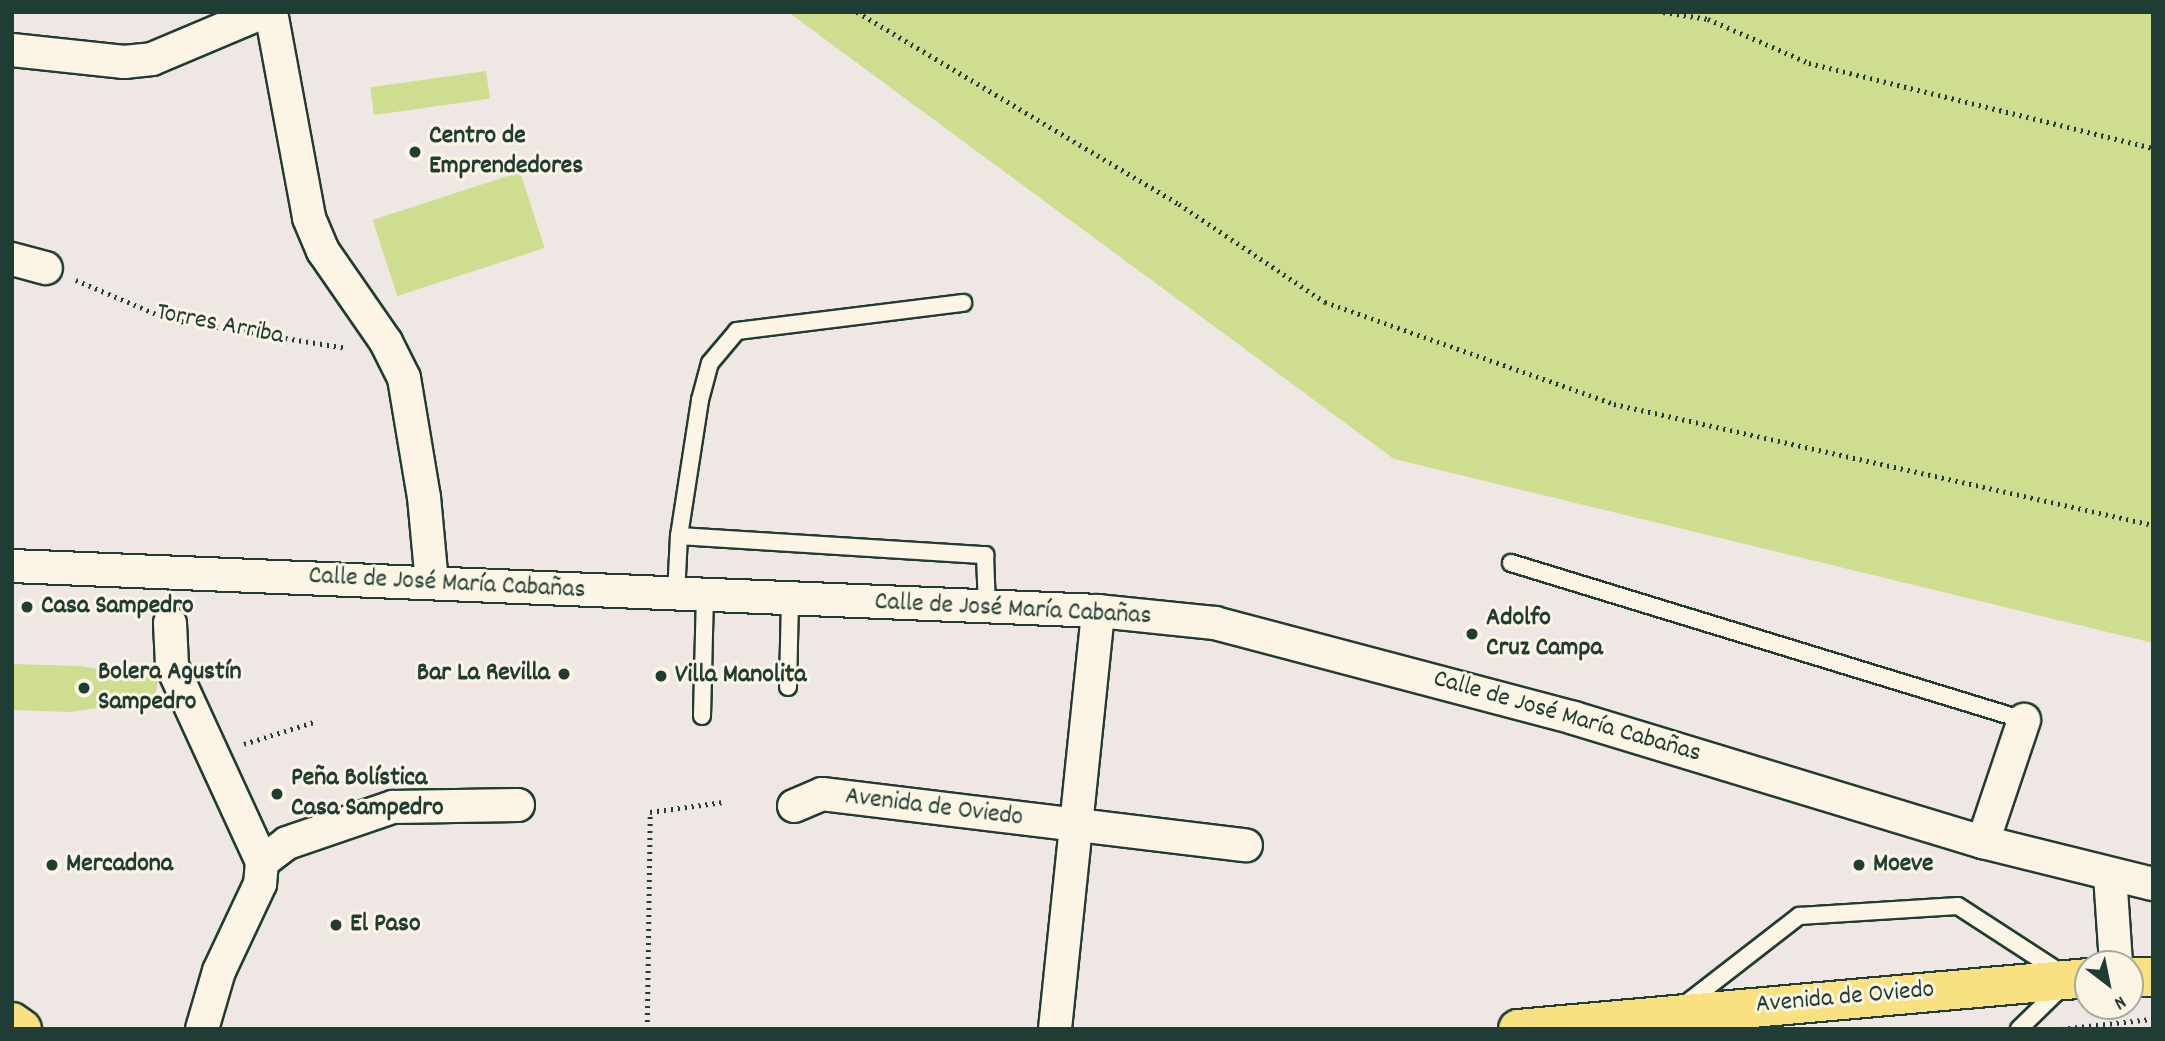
<!DOCTYPE html>
<meta charset="utf-8">
<style>
body{margin:0}
#map{position:relative;width:2165px;height:1041px;overflow:hidden;background:#efe7e4;font-family:Dekko,sans-serif}
div>[style]{position:absolute}
.green>*{inset:0;background:#cfdd91;transform-origin:0 0}
.path>*{height:4.5px;margin-top:-2.25px;transform-origin:0;background:repeating-linear-gradient(90deg,#1f3d34 0 2px,transparent 0 7px)}
.roads{filter:drop-shadow(2px 0 #1f3d34) drop-shadow(-2px 0 #1f3d34) drop-shadow(0 2px #1f3d34) drop-shadow(0 -2px #1f3d34)}
.service>*{height:16px;margin:-8px;padding:0 8px;transform-origin:8px;border-radius:8px;background:#fcf5e5}
.minor>*{height:32px;margin:-16px;padding:0 16px;transform-origin:16px;border-radius:16px;background:#fcf5e5}
.trunk>*{height:38px;margin:-19px;padding:0 19px;transform-origin:19px;border-radius:19px;background:#f9e181}
.dots>*{width:19px;height:19px;translate:-50% -50%;box-sizing:border-box;border:4px solid #fcf5e5;border-radius:50%}
span{translate:-50% -50%;white-space:nowrap;text-align:center;line-height:1.15;-webkit-text-stroke:6px #fcf5e5;paint-order:stroke}
.poi-label{font-size:26px;color:#1f3d34;font-weight:700}
.left{translate:0 -50%;text-align:left}
.right{translate:-100% -50%;text-align:right}
.street-label{font-size:26px;color:#1f3d34}
.frame{position:absolute;inset:0;border:14px solid #1f3d34;pointer-events:none}
.north{position:absolute;left:2074px;top:950px;width:70px;height:70px;box-sizing:border-box;background:#fcf5e5;border:2px solid #a4ab9e;border-radius:50%;rotate:148deg;font-size:19px;font-weight:700;line-height:28px;text-align:center;color:#1f3d34}
.north::after{content:'';display:block;margin:auto;width:24px;height:32px;background:#1f3d34;clip-path:polygon(50% 0,100% 100%,50% 72%,0 100%)}
</style>
<div id="map">
<div class="green">
<div style="clip-path:polygon(788px 12px,2153px 12px,2153px 643px,1394px 459px)"></div>
<div style="left:486px;top:71px;width:28px;height:117px;rotate:82deg"></div>
<div style="left:520px;top:172px;width:80px;height:155px;rotate:72deg"></div>
<div style="clip-path:polygon(12px 664px,80px 666px,158px 678px,155px 699px,71px 712px,12px 710px)"></div>
</div>
<div class="path">
<div style="left:857px;top:12px;width:375px;rotate:30.8deg"></div>
<div style="left:1179px;top:204px;width:176px;rotate:33.9deg"></div>
<div style="left:1325px;top:302px;width:306px;rotate:19.4deg"></div>
<div style="left:1614px;top:404px;width:552px;rotate:12.65deg"></div>
<div style="left:1663px;top:12px;width:46px;rotate:8.8deg"></div>
<div style="left:1708px;top:19px;width:110px;rotate:23.5deg"></div>
<div style="left:1809px;top:63px;width:354px;rotate:13.9deg"></div>
<div style="left:76px;top:280px;width:100px;rotate:23deg"></div>
<div style="left:168px;top:319px;width:181px;rotate:9.2deg"></div>
<div style="left:244px;top:744px;width:77px;rotate:-17.5deg"></div>
<div style="left:647px;top:1029px;width:217px;rotate:-89.2deg"></div>
<div style="left:650px;top:812px;width:74px;rotate:-7.8deg"></div>
<div style="left:2061px;top:1029px;width:91px;rotate:-6.3deg"></div>
</div>
<div class="roads">
<div class="service">
<div style="left:679px;top:536px;width:307px;rotate:3.6deg"></div>
<div style="left:985px;top:555px;width:53px;rotate:87.8deg"></div>
<div style="left:1511px;top:563px;width:536px;rotate:17.02deg"></div>
<div style="left:676px;top:595px;width:59px;rotate:-87.1deg"></div>
<div style="left:679px;top:536px;width:138px;rotate:-81.2deg"></div>
<div style="left:700px;top:400px;width:38px;rotate:-75deg"></div>
<div style="left:710px;top:363px;width:42px;rotate:-49.8deg"></div>
<div style="left:737px;top:331px;width:228px;rotate:-7.1deg"></div>
<div style="left:788px;top:687px;width:86px;rotate:-88.7deg"></div>
<div style="left:702px;top:716px;width:120px;rotate:-88.6deg"></div>
<div style="left:1683px;top:1006px;width:147px;rotate:-37.8deg"></div>
<div style="left:1799px;top:916px;width:159px;rotate:-3.6deg"></div>
<div style="left:1958px;top:906px;width:123px;rotate:33deg"></div>
<div style="left:2019px;top:1029px;width:62px;rotate:-44.3deg"></div>
</div>
<div class="minor">
<div style="left:271px;top:12px;width:209px;rotate:79.5deg"></div>
<div style="left:309px;top:218px;width:36px;rotate:67deg"></div>
<div style="left:323px;top:251px;width:111px;rotate:55.3deg"></div>
<div style="left:386px;top:342px;width:40px;rotate:63.4deg"></div>
<div style="left:404px;top:378px;width:121px;rotate:80.5deg"></div>
<div style="left:424px;top:497px;width:86px;rotate:84.7deg"></div>
<div style="left:12px;top:50px;width:113px;rotate:6.1deg"></div>
<div style="left:124px;top:62px;width:28px;rotate:-6deg"></div>
<div style="left:152px;top:59px;width:121px;rotate:-22.9deg"></div>
<div style="left:12px;top:259px;width:35px;rotate:15deg"></div>
<div style="left:12px;top:566px;width:1087px;rotate:2.37deg"></div>
<div style="left:1098px;top:611px;width:118px;rotate:5.9deg"></div>
<div style="left:1215px;top:623px;width:371px;rotate:14.8deg"></div>
<div style="left:1574px;top:718px;width:427px;rotate:16.9deg"></div>
<div style="left:1983px;top:842px;width:175px;rotate:13.9deg"></div>
<div style="left:170px;top:623px;width:43px;rotate:87.3deg"></div>
<div style="left:172px;top:666px;width:216px;rotate:65.3deg"></div>
<div style="left:262px;top:862px;width:22px;rotate:95deg"></div>
<div style="left:260px;top:884px;width:96px;rotate:115.2deg"></div>
<div style="left:219px;top:971px;width:60px;rotate:106.3deg"></div>
<div style="left:794px;top:806px;width:30px;rotate:-23deg"></div>
<div style="left:822px;top:794px;width:427px;rotate:6.9deg"></div>
<div style="left:1983px;top:842px;width:129px;rotate:-71.4deg"></div>
<div style="left:262px;top:862px;width:31px;rotate:-37deg"></div>
<div style="left:287px;top:843px;width:112px;rotate:-18.8deg"></div>
<div style="left:393px;top:807px;width:125px;rotate:-0.9deg"></div>
<div style="left:2110px;top:875px;width:89px;rotate:86.1deg"></div>
<div style="left:1055px;top:1029px;width:420px;rotate:-84.1deg"></div>
</div>
<div class="trunk">
<div style="left:2130px;top:977px;width:23px"></div>
<div style="left:12px;top:1022px;width:12px;rotate:35deg"></div>
<div style="left:1518px;top:1029px;width:572px;rotate:-5.11deg"></div>
</div>
</div>
<div class="dots">
<div style="left:415px;top:152px;background:#1f3d34"></div>
<div style="left:27px;top:607px;background:#1f3d34"></div>
<div style="left:1472px;top:634px;background:#1f3d34"></div>
<div style="left:564px;top:674px;background:#1f3d34"></div>
<div style="left:661px;top:676px;background:#1f3d34"></div>
<div style="left:84px;top:688px;background:#1f3d34"></div>
<div style="left:277px;top:794px;background:#1f3d34"></div>
<div style="left:52px;top:865px;background:#1f3d34"></div>
<div style="left:1859px;top:865px;background:#1f3d34"></div>
<div style="left:336px;top:925px;background:#1f3d34"></div>
</div>
<div class="poi-label">
<span class="left" style="left:429px;top:152px">Centro de<br>Emprendedores</span>
<span class="left" style="left:41px;top:607px">Casa Sampedro</span>
<span class="left" style="left:1486px;top:634px">Adolfo<br>Cruz Campa</span>
<span class="left" style="left:98px;top:688px">Bolera Agustín<br>Sampedro</span>
<span class="right" style="left:550px;top:674px">Bar La Revilla</span>
<span class="left" style="left:675px;top:676px">Villa Manolita</span>
<span class="left" style="left:291px;top:794px">Peña Bolística<br>Casa Sampedro</span>
<span class="left" style="left:66px;top:865px">Mercadona</span>
<span class="left" style="left:1873px;top:865px">Moeve</span>
<span class="left" style="left:350px;top:925px">El Paso</span>
</div>
<div class="street-label">
<span style="left:220px;top:325px;rotate:11deg">Torres Arriba</span>
<span style="left:447px;top:584px;rotate:3deg">Calle de José María Cabañas</span>
<span style="left:1013px;top:610px;rotate:3deg">Calle de José María Cabañas</span>
<span style="left:1567px;top:717px;rotate:16deg">Calle de José María Cabañas</span>
<span style="left:934px;top:808px;rotate:7deg">Avenida de Oviedo</span>
<span style="left:1845px;top:998px;rotate:-5deg">Avenida de Oviedo</span>
</div>
<div class="frame"></div>
<div class="north">N</div>
</div>
